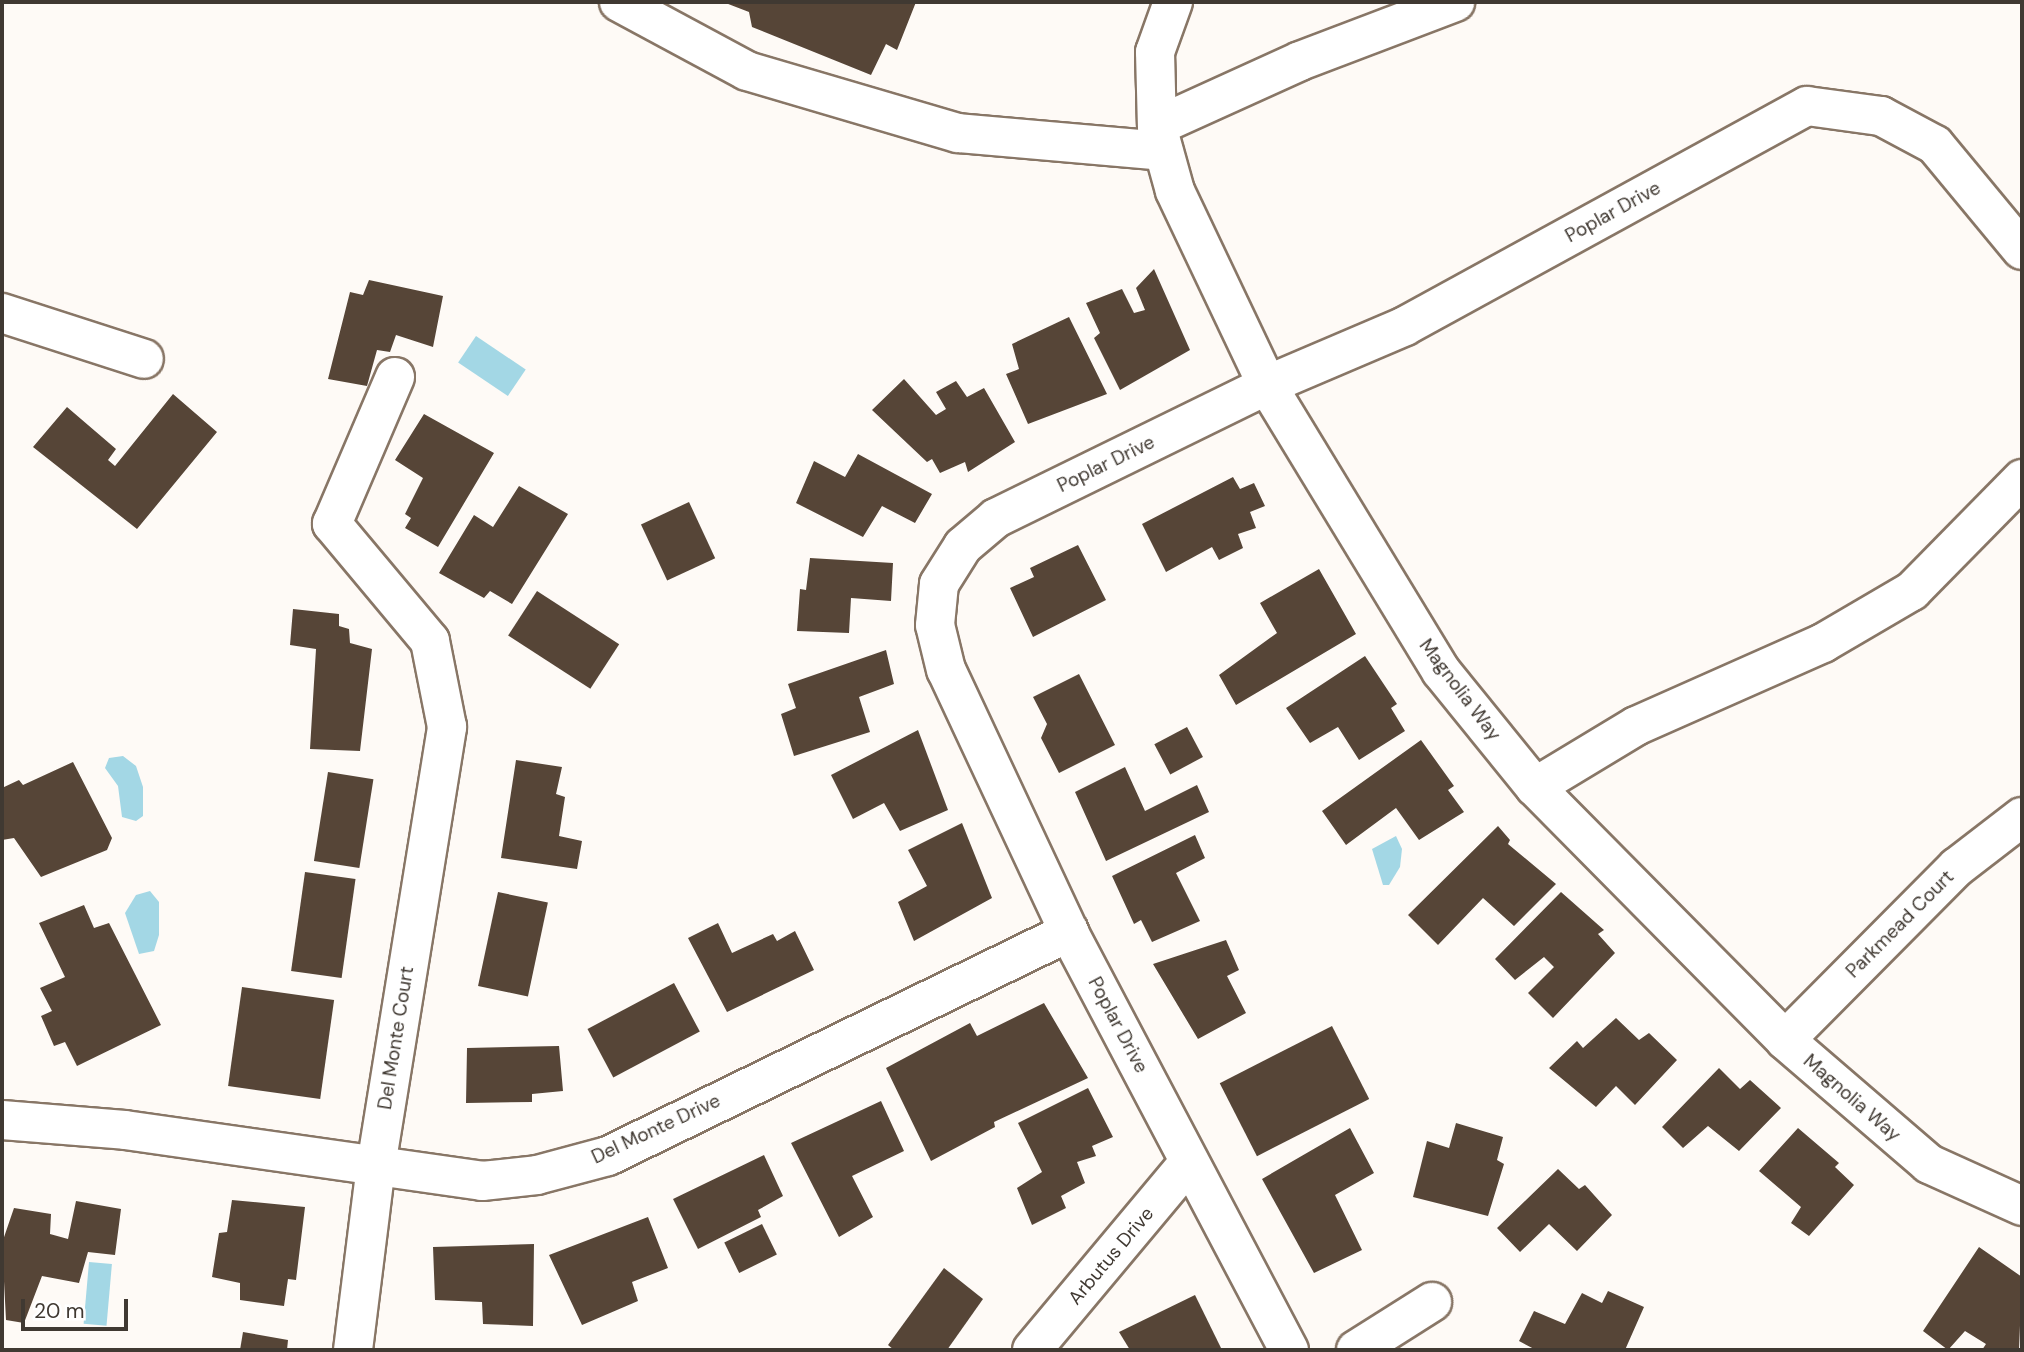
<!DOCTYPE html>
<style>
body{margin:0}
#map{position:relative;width:2024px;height:1352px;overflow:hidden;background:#fefaf6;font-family:"DM Sans",sans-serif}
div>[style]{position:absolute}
.water>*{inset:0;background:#a3d7e5;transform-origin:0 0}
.building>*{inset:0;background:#564537;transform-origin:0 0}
.roads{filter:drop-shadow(2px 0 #887666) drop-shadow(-2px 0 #887666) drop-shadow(0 2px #887666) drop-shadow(0 -2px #887666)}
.minor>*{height:38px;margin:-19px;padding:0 19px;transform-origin:19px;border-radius:19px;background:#fff}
span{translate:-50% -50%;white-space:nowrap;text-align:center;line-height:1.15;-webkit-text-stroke:7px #fff;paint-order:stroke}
.street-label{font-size:19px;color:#403932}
.frame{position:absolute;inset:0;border:4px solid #403932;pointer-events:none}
.scale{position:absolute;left:21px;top:1299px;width:107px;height:32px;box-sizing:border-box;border:4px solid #403932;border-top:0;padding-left:9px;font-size:21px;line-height:24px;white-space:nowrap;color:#403932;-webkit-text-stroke:5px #fff;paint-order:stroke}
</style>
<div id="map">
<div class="water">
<div style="left:476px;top:336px;width:60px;height:32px;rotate:34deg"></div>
<div style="clip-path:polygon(123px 756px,136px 766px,143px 787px,143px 816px,136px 821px,122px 817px,118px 786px,105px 768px,109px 758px)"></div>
<div style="clip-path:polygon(1396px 836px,1402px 849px,1400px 867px,1389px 885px,1383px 885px,1372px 849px)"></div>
<div style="clip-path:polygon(150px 891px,159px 902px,159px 935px,154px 951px,139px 954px,125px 913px,136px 895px)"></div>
<div style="left:89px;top:1262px;width:23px;height:62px;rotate:5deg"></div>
</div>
<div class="building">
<div style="clip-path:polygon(723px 2px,916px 2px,897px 50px,886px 44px,871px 75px,752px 27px,749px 12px)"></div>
<div style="clip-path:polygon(1154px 269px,1190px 350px,1120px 390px,1094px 338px,1100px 333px,1086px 303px,1122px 289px,1134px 313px,1145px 310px,1136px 288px)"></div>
<div style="clip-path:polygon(369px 280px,443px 296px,433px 347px,396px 335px,390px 352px,377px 350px,367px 386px,328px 379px,350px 292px,363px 295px)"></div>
<div style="clip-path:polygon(1069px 317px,1107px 394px,1028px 424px,1006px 374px,1019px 369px,1012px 344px)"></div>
<div style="clip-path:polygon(904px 379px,936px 415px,946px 409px,936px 392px,956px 381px,967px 397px,984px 388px,1015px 442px,968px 472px,965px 462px,940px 473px,932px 459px,927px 462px,872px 410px)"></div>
<div style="clip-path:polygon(173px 394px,217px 432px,137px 529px,33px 447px,67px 407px,116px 449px,108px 460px,115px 466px)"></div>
<div style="clip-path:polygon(424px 414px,494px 453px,438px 547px,405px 528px,411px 518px,405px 514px,423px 478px,395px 460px)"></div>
<div style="clip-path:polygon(858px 454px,932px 494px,915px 523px,882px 506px,863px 537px,796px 503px,814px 461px,845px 477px)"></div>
<div style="clip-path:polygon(1233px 477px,1240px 489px,1254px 483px,1265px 506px,1250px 512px,1256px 528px,1238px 534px,1243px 548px,1219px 560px,1212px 547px,1166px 572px,1142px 524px)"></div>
<div style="clip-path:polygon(519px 486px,568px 514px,512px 604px,490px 591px,484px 598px,439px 573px,474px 515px,493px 527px)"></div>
<div style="left:689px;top:502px;width:62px;height:53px;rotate:65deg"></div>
<div style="clip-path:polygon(1078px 545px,1106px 600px,1033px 637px,1010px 588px,1034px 577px,1030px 568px)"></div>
<div style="clip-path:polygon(810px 558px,893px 563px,891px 601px,851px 598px,849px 633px,797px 631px,800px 589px,806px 590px)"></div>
<div style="clip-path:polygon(1319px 569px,1356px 634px,1236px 705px,1219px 675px,1277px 633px,1260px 603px)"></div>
<div style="left:537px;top:591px;width:98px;height:53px;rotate:33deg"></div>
<div style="clip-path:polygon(293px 609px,339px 614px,339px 626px,349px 629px,350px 643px,372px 649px,360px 751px,310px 749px,316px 649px,290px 645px)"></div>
<div style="clip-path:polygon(886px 650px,894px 684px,859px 697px,870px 732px,794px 756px,781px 714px,796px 708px,788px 684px)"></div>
<div style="clip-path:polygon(1365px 656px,1397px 704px,1391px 708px,1405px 731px,1359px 760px,1338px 727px,1310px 743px,1286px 708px)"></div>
<div style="clip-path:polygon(1079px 674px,1115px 745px,1059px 773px,1041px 738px,1047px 724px,1033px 697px)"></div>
<div style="left:1187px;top:727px;width:34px;height:37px;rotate:62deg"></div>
<div style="clip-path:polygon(918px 730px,948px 810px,900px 831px,884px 803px,853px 819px,831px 775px)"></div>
<div style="clip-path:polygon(1421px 740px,1454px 786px,1448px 790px,1464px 812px,1419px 840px,1396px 808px,1346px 845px,1322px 811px)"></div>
<div style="clip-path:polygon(516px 760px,562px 767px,556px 794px,565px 797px,559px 836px,582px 841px,577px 869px,501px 858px)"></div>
<div style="clip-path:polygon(73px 762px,112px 838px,107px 850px,41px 877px,14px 838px,2px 840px,2px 788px,19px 780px,23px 785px)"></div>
<div style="clip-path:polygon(1125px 767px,1145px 811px,1197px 785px,1209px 812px,1106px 861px,1075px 792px)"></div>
<div style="left:328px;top:772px;width:46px;height:90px;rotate:9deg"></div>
<div style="clip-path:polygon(962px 823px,992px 898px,914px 941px,898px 902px,927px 886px,908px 850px)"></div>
<div style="clip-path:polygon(1498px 826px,1510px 840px,1508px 844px,1556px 884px,1514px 926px,1483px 898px,1438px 945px,1408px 915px)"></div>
<div style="clip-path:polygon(1195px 835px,1205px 858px,1176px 873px,1200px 921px,1152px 942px,1141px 920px,1134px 924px,1112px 876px)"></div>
<div style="left:305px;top:872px;width:51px;height:100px;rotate:8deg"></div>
<div style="left:498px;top:892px;width:51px;height:96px;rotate:12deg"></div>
<div style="clip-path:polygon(1561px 892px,1604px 930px,1598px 934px,1615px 953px,1553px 1018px,1528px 993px,1554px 967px,1544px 957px,1515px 980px,1495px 959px)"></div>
<div style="clip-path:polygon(84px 905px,94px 928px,109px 923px,161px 1025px,77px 1066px,65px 1042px,54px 1046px,41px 1016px,52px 1011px,40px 988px,65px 977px,39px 923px)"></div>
<div style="clip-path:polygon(718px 923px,732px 953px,773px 934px,777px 941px,795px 931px,814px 970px,727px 1012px,688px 938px)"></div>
<div style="clip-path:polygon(1226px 940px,1239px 970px,1227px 976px,1246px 1013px,1198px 1039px,1153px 964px)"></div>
<div style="left:674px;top:983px;width:55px;height:98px;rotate:62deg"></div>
<div style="left:242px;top:987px;width:93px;height:100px;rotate:8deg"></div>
<div style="clip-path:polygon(1044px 1003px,1088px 1078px,994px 1122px,995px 1127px,931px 1161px,886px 1068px,970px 1023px,977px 1036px)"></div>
<div style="clip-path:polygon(1616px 1018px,1639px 1040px,1649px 1033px,1677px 1060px,1635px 1105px,1616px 1086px,1596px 1107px,1549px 1068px,1577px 1041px,1583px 1048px)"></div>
<div style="left:1332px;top:1026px;width:82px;height:126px;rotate:63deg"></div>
<div style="clip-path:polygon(559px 1046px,563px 1091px,532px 1094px,532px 1102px,466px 1103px,467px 1048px)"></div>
<div style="clip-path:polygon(1719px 1068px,1740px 1089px,1750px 1080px,1781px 1108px,1739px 1151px,1708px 1126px,1683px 1148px,1662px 1127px)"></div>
<div style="clip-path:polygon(1088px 1088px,1113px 1137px,1092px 1146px,1096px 1156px,1077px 1162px,1085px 1183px,1061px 1196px,1066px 1208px,1032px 1225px,1017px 1188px,1042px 1172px,1018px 1123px)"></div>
<div style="clip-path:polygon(881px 1101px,904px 1151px,852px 1176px,873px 1217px,839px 1237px,791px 1143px)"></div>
<div style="clip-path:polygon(1456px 1123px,1503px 1137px,1497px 1160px,1504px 1164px,1488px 1216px,1413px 1197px,1427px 1141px,1449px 1148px)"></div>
<div style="clip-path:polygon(1350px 1128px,1374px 1173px,1335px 1195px,1362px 1250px,1314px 1273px,1262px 1179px)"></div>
<div style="clip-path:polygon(1798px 1128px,1839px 1163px,1835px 1167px,1854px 1185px,1809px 1236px,1791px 1223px,1801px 1207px,1759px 1171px)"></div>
<div style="clip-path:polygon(764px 1155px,783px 1196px,758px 1210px,761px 1217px,698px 1249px,673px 1199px)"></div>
<div style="clip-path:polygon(1558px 1169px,1579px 1189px,1585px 1185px,1612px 1215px,1577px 1251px,1549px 1224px,1520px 1252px,1497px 1228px)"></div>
<div style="clip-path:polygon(232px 1200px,305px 1207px,296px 1280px,288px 1279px,284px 1306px,240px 1300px,240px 1283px,212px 1277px,219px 1233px,227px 1232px)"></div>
<div style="clip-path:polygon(76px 1201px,121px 1209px,115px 1255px,88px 1252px,79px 1283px,42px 1276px,24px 1323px,6px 1320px,2px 1243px,14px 1208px,51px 1214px,50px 1234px,68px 1239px)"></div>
<div style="clip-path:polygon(648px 1217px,668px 1268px,632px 1282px,638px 1301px,582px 1325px,549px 1255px)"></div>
<div style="left:762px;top:1224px;width:34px;height:42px;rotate:64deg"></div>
<div style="clip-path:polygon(534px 1244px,533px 1326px,483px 1324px,482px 1302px,435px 1300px,433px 1247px)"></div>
<div style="clip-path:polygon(1979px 1247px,2022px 1277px,2019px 1350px,1982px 1350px,1986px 1344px,1965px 1331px,1948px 1350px,1923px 1331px)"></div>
<div style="clip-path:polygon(944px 1268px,983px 1299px,947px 1350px,894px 1350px,888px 1345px)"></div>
<div style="clip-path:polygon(1608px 1291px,1644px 1307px,1625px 1350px,1536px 1350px,1519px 1341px,1534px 1311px,1565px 1324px,1582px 1293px,1602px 1303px)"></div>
<div style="clip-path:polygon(1195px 1295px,1222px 1350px,1130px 1350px,1119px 1332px)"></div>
<div style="clip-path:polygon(243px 1332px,288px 1340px,287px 1350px,240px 1350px)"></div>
</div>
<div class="roads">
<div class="minor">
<div style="left:619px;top:2px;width:145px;rotate:28.3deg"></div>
<div style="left:747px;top:71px;width:220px;rotate:16.4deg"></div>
<div style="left:958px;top:133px;width:206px;rotate:5deg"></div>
<div style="left:1173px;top:2px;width:53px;rotate:109.8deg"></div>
<div style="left:1155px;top:52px;width:74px;rotate:88.5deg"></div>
<div style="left:1157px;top:126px;width:67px;rotate:74.5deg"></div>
<div style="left:1175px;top:191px;width:215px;rotate:64.6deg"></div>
<div style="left:1267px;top:385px;width:335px;rotate:58.7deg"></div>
<div style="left:1441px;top:671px;width:149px;rotate:51deg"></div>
<div style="left:1535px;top:787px;width:356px;rotate:45.3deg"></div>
<div style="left:1785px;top:1040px;width:190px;rotate:40.7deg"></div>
<div style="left:1929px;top:1164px;width:102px;rotate:24.3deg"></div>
<div style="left:1157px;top:126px;width:157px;rotate:-24.4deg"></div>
<div style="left:1300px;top:61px;width:166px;rotate:-20.8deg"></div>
<div style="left:2px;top:313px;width:149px;rotate:17.9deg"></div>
<div style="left:1535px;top:787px;width:118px;rotate:-31.1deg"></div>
<div style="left:1636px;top:726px;width:205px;rotate:-23.9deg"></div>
<div style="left:1823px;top:643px;width:103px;rotate:-30.3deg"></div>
<div style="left:1912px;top:591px;width:157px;rotate:-45.5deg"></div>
<div style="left:1785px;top:1040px;width:244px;rotate:-45.2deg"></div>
<div style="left:1957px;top:867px;width:82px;rotate:-37.6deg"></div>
<div style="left:2px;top:1120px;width:123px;rotate:4.6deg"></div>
<div style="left:125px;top:1130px;width:361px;rotate:8.1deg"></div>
<div style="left:482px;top:1181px;width:55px;rotate:-6.2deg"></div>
<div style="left:537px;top:1175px;width:73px;rotate:-15deg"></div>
<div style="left:608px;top:1156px;width:513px;rotate:-25.92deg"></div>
<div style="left:353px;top:1350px;width:185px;rotate:-82.9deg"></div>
<div style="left:376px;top:1166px;width:445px;rotate:-80.8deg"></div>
<div style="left:447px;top:727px;width:88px;rotate:-101.2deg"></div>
<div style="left:430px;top:641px;width:153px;rotate:-129.9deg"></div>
<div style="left:332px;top:524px;width:160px;rotate:-66.8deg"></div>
<div style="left:1032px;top:1350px;width:245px;rotate:-50.1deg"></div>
<div style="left:1289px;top:1350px;width:472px;rotate:-117.8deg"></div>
<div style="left:1069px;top:932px;width:289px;rotate:-115.1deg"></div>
<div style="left:946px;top:670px;width:46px;rotate:-103.7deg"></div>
<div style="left:935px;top:625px;width:41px;rotate:-84.4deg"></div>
<div style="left:939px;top:584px;width:45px;rotate:-57.7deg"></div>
<div style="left:963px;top:546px;width:43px;rotate:-40.3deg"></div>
<div style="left:996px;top:518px;width:302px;rotate:-26.1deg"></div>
<div style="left:1267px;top:385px;width:150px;rotate:-23.1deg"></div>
<div style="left:1405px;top:326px;width:458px;rotate:-28.7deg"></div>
<div style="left:1807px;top:106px;width:75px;rotate:7.7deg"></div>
<div style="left:1881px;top:116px;width:61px;rotate:28.2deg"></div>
<div style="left:1935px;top:145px;width:136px;rotate:50.4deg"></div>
<div style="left:1356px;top:1350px;width:90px;rotate:-32.3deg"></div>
</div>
</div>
<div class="street-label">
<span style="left:1613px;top:212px;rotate:-29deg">Poplar Drive</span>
<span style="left:1106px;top:464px;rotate:-26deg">Poplar Drive</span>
<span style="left:1460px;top:690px;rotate:53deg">Magnolia Way</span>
<span style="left:1900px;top:924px;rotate:-45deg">Parkmead Court</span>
<span style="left:1118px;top:1025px;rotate:62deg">Poplar Drive</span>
<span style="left:396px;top:1038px;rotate:-81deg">Del Monte Court</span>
<span style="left:1852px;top:1098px;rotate:41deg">Magnolia Way</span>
<span style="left:656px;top:1129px;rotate:-25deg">Del Monte Drive</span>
<span style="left:1111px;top:1256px;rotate:-50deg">Arbutus Drive</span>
</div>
<div class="frame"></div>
<div class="scale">20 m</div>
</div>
